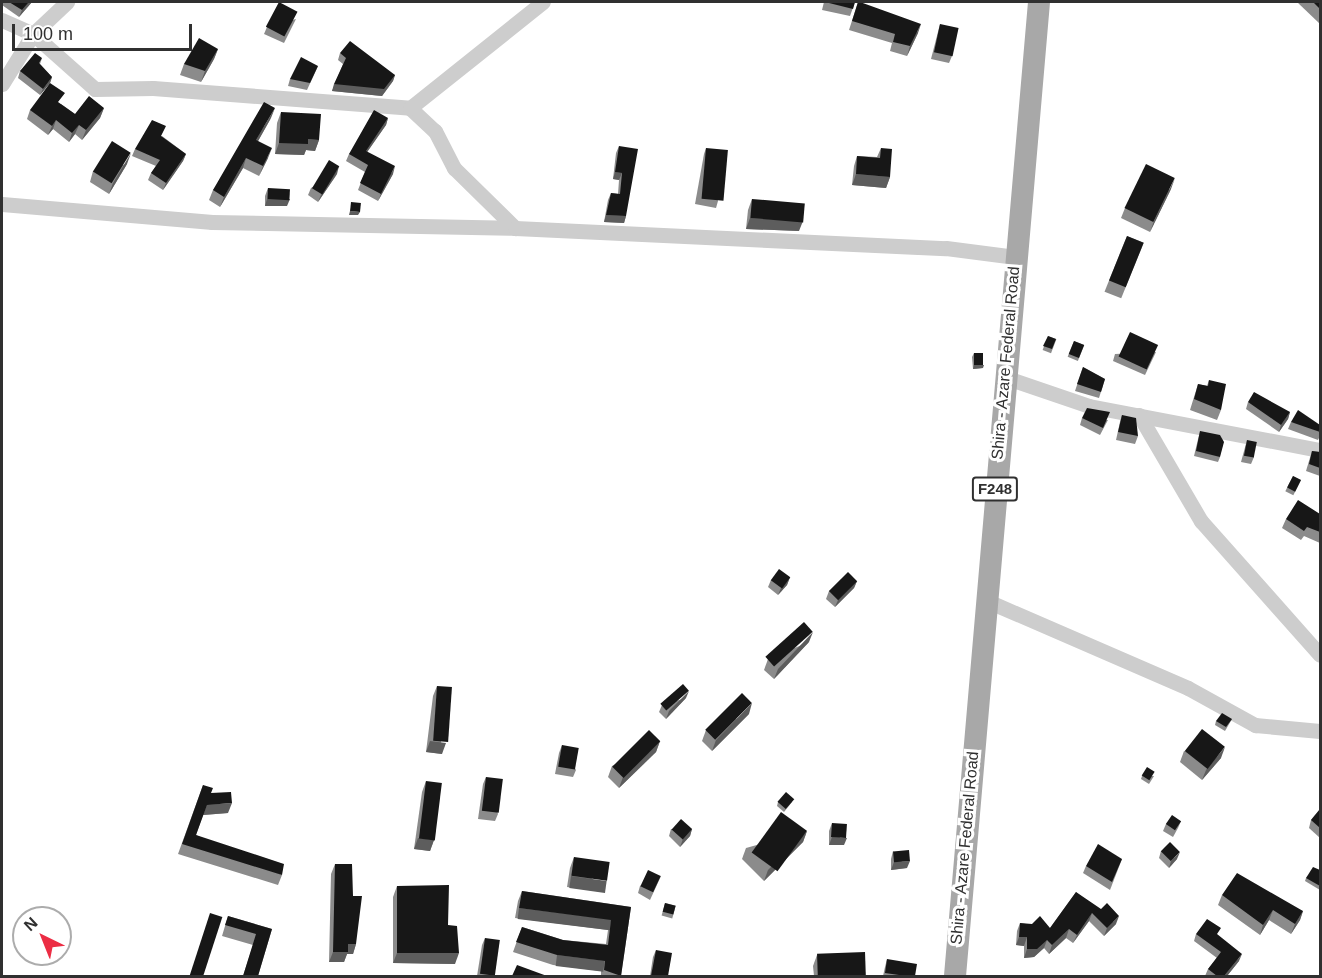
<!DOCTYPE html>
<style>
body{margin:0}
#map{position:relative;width:1322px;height:978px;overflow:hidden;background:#fff;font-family:Helvetica,sans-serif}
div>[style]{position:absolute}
.street>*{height:15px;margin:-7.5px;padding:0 7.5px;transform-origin:7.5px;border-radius:7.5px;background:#cdcdcd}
.primary>*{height:22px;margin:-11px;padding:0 11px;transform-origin:11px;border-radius:11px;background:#a8a8a8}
.wall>*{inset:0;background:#8b8b8b;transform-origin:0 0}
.shaded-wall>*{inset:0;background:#5d5d5d;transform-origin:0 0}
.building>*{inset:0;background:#171717;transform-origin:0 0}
span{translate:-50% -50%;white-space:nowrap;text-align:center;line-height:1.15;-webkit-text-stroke:6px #fff;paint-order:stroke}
.shield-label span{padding:2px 4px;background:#fff;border:2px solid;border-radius:4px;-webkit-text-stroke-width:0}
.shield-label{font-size:15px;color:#303030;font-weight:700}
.street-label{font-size:16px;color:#303030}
.frame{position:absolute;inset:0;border:3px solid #303030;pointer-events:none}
.north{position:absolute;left:12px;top:906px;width:60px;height:60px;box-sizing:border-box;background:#fff;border:2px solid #acacac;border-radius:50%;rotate:317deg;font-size:16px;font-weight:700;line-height:24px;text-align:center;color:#303030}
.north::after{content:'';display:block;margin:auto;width:21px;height:27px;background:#ec2d44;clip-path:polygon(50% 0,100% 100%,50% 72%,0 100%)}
.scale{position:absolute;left:12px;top:24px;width:180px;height:27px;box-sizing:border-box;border:3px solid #303030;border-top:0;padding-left:8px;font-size:18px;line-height:21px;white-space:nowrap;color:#303030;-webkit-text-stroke:4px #fff;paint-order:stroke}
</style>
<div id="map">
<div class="street">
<div style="left:2px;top:20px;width:34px;rotate:24deg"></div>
<div style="left:33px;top:34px;width:83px;rotate:41.6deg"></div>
<div style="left:95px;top:89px;width:58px;rotate:-1deg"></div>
<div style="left:153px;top:88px;width:258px;rotate:4.4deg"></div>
<div style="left:410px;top:108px;width:34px;rotate:43deg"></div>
<div style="left:435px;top:131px;width:42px;rotate:62.8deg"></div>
<div style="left:454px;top:168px;width:86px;rotate:44.5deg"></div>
<div style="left:2px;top:84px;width:59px;rotate:-58.2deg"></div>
<div style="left:33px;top:34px;width:47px;rotate:-43.3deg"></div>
<div style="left:410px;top:108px;width:170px;rotate:-38.6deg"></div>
<div style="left:2px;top:204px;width:211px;rotate:4.9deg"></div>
<div style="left:212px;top:222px;width:303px;rotate:1.1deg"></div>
<div style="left:515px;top:228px;width:431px;rotate:2.7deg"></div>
<div style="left:946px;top:248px;width:70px;rotate:7.4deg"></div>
<div style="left:1004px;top:377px;width:90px;rotate:18.8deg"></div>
<div style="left:1089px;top:406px;width:235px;rotate:10.8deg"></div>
<div style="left:1139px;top:415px;width:123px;rotate:59.7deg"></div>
<div style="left:1201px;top:521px;width:179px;rotate:48.4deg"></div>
<div style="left:985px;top:600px;width:221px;rotate:23.4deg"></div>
<div style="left:1188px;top:688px;width:77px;rotate:28.9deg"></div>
<div style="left:1255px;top:725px;width:65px;rotate:5.3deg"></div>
</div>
<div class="primary">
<div style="left:955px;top:976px;width:978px;rotate:-85.07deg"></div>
</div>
<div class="wall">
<div style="clip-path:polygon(2px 2px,32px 2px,19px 17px,2px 5px)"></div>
<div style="clip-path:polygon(824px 2px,855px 2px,850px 16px,822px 10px)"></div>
<div style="clip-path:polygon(858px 2px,918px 33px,907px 56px,890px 51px,892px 43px,849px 30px)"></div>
<div style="clip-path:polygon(1297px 2px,1320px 2px,1320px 24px)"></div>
<div style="clip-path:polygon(296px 19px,284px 43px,264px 34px,267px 27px)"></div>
<div style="clip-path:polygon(940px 24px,952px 56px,949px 63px,931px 59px)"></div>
<div style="clip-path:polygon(218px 49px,214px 59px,201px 82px,180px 75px,184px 64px)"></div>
<div style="clip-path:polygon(340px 53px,395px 75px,393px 81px,382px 96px,332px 91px,343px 64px,338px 60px)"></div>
<div style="clip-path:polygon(42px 58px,40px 64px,52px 77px,50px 83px,40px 95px,18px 78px,20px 71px)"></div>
<div style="clip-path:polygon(318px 66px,307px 90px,288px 86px,290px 79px)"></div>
<div style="clip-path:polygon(61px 104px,75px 114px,104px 108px,100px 118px,82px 140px,75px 134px,69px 142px,53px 129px,48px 135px,27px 119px,30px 110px)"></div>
<div style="clip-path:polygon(281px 112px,319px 140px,315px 151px,306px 150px,304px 155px,275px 154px,277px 123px)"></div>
<div style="clip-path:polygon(271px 118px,258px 141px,268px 158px,259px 176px,243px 168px,220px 207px,209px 200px,213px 190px)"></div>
<div style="clip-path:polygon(388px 118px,386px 125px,367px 152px,393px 174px,378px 201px,358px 190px,365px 172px,346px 161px,349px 154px)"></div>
<div style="clip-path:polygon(162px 136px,186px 154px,183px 161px,163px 190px,148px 180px,151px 173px,156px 166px,132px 156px,135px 149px)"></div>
<div style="clip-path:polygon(619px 146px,626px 216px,624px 223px,604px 222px,608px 200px,611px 193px,618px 194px,619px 180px,613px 179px,616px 153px)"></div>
<div style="clip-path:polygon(706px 148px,718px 201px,716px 208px,695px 204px,704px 154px)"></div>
<div style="clip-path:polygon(881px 148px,890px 177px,886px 188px,852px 185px,854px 166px,857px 156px,877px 157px)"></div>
<div style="clip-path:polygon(127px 164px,109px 194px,90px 182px,93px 171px)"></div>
<div style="clip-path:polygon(337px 174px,318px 202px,308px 195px,311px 188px)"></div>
<div style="clip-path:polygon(268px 188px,287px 206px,265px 206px,265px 196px)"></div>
<div style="clip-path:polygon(1171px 189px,1150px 232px,1121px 218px,1125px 208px)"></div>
<div style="clip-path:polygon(752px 199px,799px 231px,746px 229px,748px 210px)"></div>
<div style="left:1127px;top:236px;width:18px;height:60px;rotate:22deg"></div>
<div style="left:1048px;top:336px;width:9px;height:15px;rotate:21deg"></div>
<div style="left:1074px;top:341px;width:11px;height:17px;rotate:22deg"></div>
<div style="clip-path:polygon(1156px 352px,1145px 375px,1113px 361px,1115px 354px)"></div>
<div style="clip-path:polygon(974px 353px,983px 368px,973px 369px,972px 357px)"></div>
<div style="clip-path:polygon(1083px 367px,1105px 379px,1099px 398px,1075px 391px)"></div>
<div style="clip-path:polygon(1209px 380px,1221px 410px,1217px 420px,1190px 410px,1198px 384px,1207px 386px)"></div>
<div style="clip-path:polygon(1248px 402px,1290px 412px,1288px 419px,1279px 432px,1246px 409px)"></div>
<div style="clip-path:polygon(1122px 415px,1138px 436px,1135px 444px,1116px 440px,1120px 422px)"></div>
<div style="clip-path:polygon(1082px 418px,1108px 420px,1100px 435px,1080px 425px)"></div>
<div style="clip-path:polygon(1291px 422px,1320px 425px,1320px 436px,1318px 440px,1288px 429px)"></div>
<div style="clip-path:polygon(1200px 431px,1220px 457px,1218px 462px,1194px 456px)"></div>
<div style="clip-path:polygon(1247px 440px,1254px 457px,1251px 464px,1241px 462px)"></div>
<div style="clip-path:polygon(1312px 451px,1320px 452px,1320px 476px,1306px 471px)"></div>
<div style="left:1293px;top:476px;width:9px;height:17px;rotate:27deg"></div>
<div style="clip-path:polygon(1320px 514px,1320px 543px,1304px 536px,1301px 540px,1282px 528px,1286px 519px)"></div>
<div style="clip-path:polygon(790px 577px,787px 585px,778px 595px,768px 587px,771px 580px)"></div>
<div style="clip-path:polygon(857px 581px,854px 588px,835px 607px,826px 599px,829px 591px)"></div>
<div style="clip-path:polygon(809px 642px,774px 679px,764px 670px,768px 659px)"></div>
<div style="clip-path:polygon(437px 686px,442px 754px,426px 752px,433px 696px)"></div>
<div style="clip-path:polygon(686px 698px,666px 719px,659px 712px,662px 705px)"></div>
<div style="clip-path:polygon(749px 714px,712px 751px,702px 741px,706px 730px)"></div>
<div style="clip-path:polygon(1232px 719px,1225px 731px,1215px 725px,1216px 721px)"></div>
<div style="clip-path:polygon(660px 741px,656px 752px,619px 788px,608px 777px,612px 766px)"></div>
<div style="clip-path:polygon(562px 745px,576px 770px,573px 777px,555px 774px,559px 753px)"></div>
<div style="clip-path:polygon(1184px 751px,1221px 758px,1202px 780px,1180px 762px)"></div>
<div style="clip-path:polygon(1142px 776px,1154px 776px,1149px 784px,1141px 779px)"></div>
<div style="clip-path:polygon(486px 777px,498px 814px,495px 821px,478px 819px,483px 784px)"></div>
<div style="clip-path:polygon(426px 781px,434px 840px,430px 851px,414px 849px,422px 792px)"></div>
<div style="clip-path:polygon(203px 785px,228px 813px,203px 815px,196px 835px,282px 875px,278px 885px,178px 854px)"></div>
<div style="clip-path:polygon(778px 802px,792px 802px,784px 812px,777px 806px)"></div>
<div style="clip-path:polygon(1320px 809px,1320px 838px,1309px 828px,1311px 820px)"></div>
<div style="clip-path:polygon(1181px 821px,1178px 828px,1173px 837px,1163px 831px,1166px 824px)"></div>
<div style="clip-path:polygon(832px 823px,844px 845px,829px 845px,829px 831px)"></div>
<div style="clip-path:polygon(671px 829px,692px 829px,690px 836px,680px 847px,669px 836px)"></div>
<div style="clip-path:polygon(807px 831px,803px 842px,764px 881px,742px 859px,746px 848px)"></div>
<div style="clip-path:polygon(893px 851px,907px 868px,891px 870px,891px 859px)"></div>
<div style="clip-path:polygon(1161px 851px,1177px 859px,1169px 868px,1159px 858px)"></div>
<div style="clip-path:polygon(574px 857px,603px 892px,567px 887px,570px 868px)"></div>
<div style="clip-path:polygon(1122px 859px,1110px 890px,1083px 873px,1086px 866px)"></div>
<div style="clip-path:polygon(335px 864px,353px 896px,356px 944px,353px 954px,347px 954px,344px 962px,329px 962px,331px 874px)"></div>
<div style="clip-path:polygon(1320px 870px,1320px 890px,1305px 881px,1306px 878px)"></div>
<div style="clip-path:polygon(661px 876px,650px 900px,638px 893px,640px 886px)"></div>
<div style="clip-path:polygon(397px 886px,448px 925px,455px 964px,393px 963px,393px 897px)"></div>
<div style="clip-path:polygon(522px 891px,631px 907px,621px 976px,601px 976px,601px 971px,553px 965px,513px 952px,522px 927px,563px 940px,606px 944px,608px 930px,515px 918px,518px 901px)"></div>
<div style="clip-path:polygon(1076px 892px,1116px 924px,1104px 936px,1089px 921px,1073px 943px,1066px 938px,1049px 954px,1044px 948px,1034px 957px,1024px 958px,1024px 946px,1016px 945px,1017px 931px,1020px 923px,1050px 928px)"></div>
<div style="clip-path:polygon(1222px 895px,1303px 911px,1300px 920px,1291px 934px,1269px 920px,1260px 935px,1218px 905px)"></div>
<div style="left:665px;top:903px;width:11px;height:13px;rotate:15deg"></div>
<div style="clip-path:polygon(228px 916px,272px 929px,258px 976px,243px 976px,253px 945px,222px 936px)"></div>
<div style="clip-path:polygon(1196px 934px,1218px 936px,1239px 961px,1227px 976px,1205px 976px,1208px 969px,1217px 958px,1194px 941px)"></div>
<div style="clip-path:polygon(485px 938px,494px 976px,477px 976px,482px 945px)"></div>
<div style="clip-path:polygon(656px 950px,668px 976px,650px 976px,653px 957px)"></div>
<div style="clip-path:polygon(817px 955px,866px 976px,814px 976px,813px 966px)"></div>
<div style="clip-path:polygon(887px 959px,915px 976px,883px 976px,885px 967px)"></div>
</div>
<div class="shaded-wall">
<div style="clip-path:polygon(29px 2px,32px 2px,19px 17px,22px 10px)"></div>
<div style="clip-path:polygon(921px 24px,918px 33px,907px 56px,910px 46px)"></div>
<div style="clip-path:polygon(218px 49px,214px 59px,201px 82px,205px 71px)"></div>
<div style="clip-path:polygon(395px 75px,393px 81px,382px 96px,332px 91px,334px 84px)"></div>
<div style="clip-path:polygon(52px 77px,50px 83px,40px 95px,43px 89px)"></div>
<div style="clip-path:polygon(104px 108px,100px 118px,82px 140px,86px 130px)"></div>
<div style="clip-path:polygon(275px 108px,271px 118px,253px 150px,256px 140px)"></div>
<div style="clip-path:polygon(388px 118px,386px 125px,363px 158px,366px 151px)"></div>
<div style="clip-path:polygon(56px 120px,53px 129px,48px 135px,52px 126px)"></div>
<div style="clip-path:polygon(79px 125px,75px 134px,69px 142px,72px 133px)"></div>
<div style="clip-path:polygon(308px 139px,319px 140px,315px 151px,306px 150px,304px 155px,275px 154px,279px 143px)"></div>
<div style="clip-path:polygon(272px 148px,268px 158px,259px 176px,263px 166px)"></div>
<div style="clip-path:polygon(131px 153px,127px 164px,109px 194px,113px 183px)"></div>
<div style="clip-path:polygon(186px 154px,183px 161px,163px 190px,166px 183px)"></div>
<div style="clip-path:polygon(246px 158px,243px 168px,220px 207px,224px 197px)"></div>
<div style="clip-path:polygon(339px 166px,337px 174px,318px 202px,321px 195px)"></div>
<div style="clip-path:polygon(395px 166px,393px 174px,378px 201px,381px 194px)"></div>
<div style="clip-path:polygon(615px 172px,622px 173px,619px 180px,613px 179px)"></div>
<div style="clip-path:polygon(856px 174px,890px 177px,886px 188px,852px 185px)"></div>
<div style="clip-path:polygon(1175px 178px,1171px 189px,1150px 232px,1154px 221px)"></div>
<div style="clip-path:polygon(267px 199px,290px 199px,287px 206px,265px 206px)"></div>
<div style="clip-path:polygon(350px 211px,360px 212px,358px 215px,349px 215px)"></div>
<div style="clip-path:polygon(606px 215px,626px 216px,624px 223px,604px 222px)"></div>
<div style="clip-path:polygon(750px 218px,803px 221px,799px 231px,746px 229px)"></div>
<div style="clip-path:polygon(974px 365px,984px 365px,983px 368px,973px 369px)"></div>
<div style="clip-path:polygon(1290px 412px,1288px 419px,1279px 432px,1281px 425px)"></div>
<div style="clip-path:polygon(790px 577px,787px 585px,778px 595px,781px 588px)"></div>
<div style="clip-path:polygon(857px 581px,854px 588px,835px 607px,838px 600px)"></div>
<div style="clip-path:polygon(813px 632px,809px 642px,774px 679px,778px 669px)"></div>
<div style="clip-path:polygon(689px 691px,686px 698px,666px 719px,669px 711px)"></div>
<div style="clip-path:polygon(752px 703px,749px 714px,712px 751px,716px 740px)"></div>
<div style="clip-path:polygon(430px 741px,446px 743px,442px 754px,426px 752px)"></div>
<div style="clip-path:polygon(660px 741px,656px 752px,619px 788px,623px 777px)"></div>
<div style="clip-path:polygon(1225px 747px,1221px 758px,1202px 780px,1206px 770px)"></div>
<div style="clip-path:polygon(232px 803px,228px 813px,203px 815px,207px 805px)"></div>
<div style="clip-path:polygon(692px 829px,690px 836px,680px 847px,683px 839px)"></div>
<div style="clip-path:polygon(807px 831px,803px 842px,764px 881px,768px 870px)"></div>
<div style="clip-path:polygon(832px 837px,847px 838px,844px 845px,829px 845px)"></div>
<div style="clip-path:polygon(418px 838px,434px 840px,430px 851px,414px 849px)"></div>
<div style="clip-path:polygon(1180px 852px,1177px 859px,1169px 868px,1171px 861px)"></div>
<div style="clip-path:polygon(910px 861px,907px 868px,891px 870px,894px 862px)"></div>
<div style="left:571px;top:876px;width:36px;height:12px;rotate:8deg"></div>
<div style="left:519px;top:908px;width:93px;height:11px;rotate:7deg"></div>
<div style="clip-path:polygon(1273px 910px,1269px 920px,1260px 935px,1263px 925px)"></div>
<div style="clip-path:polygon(1303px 911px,1300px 920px,1291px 934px,1295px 924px)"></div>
<div style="clip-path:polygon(1092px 913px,1089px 921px,1073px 943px,1077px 935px)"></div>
<div style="clip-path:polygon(1119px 916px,1116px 924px,1104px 936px,1107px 928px)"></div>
<div style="clip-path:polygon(1069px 929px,1066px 938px,1049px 954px,1052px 945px)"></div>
<div style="clip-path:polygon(1019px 937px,1027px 937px,1024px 946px,1016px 945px)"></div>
<div style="clip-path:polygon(1047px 940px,1044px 948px,1034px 957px,1024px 958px,1027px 949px)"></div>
<div style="clip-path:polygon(348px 944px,356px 944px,353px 954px,347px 954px,344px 962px,329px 962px,333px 952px)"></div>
<div style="clip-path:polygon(397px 953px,459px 953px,455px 964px,393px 963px)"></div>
<div style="clip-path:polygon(1242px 954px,1239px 961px,1227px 976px,1224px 976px)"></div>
<div style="left:557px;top:955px;width:48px;height:11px;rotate:7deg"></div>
</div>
<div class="building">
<div style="clip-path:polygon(9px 2px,29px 2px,22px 10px)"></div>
<div style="left:279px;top:2px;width:21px;height:28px;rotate:28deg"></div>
<div style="clip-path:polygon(825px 2px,855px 2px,853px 9px)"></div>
<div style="clip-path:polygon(858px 2px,860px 2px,921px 24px,910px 46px,893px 42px,895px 34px,852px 21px)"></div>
<div style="clip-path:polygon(1313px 2px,1320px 2px,1320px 9px)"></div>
<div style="left:940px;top:24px;width:19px;height:29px;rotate:12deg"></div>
<div style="clip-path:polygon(199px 38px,218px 49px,205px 71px,184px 64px)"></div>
<div style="clip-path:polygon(350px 41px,395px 75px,384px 89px,334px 84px,346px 58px,340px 53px)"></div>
<div style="clip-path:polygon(35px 53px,42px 58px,39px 63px,52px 77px,43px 89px,20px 71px)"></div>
<div style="clip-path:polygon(301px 57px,318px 66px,310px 83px,290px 79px)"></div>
<div style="clip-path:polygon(50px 83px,65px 93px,58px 102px,75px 114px,89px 96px,104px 108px,86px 130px,79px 125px,72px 133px,56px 120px,52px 126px,30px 110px)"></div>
<div style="clip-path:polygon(264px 102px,275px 108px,256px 140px,272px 148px,263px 166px,246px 158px,224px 197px,213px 190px)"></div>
<div style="clip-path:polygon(374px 110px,388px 118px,366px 151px,395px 166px,381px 194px,360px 183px,368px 165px,349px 154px)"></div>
<div style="clip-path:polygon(281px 112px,321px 114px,319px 140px,308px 139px,308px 144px,279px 143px)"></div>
<div style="clip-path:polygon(152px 120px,166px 126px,161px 136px,186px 154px,166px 183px,151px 173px,160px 160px,135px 149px)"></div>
<div style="left:112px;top:141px;width:22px;height:36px;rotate:32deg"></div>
<div style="clip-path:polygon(619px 146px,638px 149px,626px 216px,606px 215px,611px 193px,620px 194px,622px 173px,615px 172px)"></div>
<div style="left:706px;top:148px;width:22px;height:51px;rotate:5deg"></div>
<div style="clip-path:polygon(881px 148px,892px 149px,890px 177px,856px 174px,857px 156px,880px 158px)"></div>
<div style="left:329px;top:160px;width:12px;height:33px;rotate:31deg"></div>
<div style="left:1146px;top:164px;width:32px;height:49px;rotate:26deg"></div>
<div style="left:268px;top:188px;width:22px;height:11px;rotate:3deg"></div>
<div style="left:752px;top:199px;width:53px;height:19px;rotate:5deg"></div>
<div style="left:351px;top:202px;width:10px;height:9px;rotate:6deg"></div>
<div style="left:1127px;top:236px;width:18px;height:48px;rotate:22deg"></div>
<div style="left:1130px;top:332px;width:31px;height:27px;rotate:25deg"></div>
<div style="clip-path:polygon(1048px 336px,1056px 339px,1052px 349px,1043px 346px)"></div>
<div style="left:1074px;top:341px;width:11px;height:14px;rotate:22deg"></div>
<div style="left:974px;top:353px;width:9px;height:12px"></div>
<div style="clip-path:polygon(1083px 367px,1105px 379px,1101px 392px,1077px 384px)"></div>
<div style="clip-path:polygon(1209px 380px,1226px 384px,1221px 410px,1194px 399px,1198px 384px,1208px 386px)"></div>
<div style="clip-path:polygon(1254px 392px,1290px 412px,1281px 425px,1248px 402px)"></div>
<div style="clip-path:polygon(1087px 408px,1110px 412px,1103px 428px,1082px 418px)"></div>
<div style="clip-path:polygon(1298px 410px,1320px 425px,1320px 432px,1291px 422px)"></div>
<div style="clip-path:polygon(1122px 415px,1136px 418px,1138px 436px,1118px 432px)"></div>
<div style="clip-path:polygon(1200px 431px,1220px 435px,1224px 442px,1220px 457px,1196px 451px)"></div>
<div style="left:1247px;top:440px;width:10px;height:16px;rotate:11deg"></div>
<div style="clip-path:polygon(1312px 451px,1320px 452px,1320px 468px,1309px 464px)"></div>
<div style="left:1293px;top:476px;width:9px;height:13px;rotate:27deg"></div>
<div style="clip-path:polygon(1298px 500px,1320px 514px,1320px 532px,1307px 527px,1304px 531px,1286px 519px)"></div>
<div style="left:779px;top:569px;width:14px;height:14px;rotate:36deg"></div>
<div style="left:848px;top:572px;width:13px;height:27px;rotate:45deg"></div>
<div style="left:804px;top:622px;width:13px;height:52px;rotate:48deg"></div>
<div style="left:683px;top:684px;width:9px;height:30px;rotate:49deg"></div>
<div style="left:437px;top:686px;width:15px;height:55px;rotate:4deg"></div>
<div style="left:742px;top:693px;width:14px;height:52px;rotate:45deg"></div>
<div style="clip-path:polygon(1222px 713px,1232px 719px,1226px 727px,1216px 721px)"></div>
<div style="left:1202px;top:729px;width:29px;height:28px;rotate:38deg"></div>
<div style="left:649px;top:730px;width:16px;height:52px;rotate:45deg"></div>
<div style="left:562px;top:745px;width:17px;height:22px;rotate:10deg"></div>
<div style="left:1147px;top:767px;width:9px;height:10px;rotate:32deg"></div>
<div style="left:486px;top:777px;width:17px;height:34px;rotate:7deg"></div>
<div style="left:426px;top:781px;width:16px;height:58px;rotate:7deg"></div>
<div style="clip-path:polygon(203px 785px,213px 788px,211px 793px,231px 792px,232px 803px,207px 805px,196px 835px,284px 864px,282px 875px,182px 844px)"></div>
<div style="left:786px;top:792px;width:11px;height:13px;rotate:41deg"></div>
<div style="clip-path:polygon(1320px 809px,1320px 828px,1311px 820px)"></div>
<div style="left:781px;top:812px;width:32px;height:50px;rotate:36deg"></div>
<div style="left:1172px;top:815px;width:11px;height:11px;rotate:34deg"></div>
<div style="left:681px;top:819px;width:15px;height:14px;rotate:42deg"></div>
<div style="left:832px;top:823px;width:15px;height:14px;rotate:4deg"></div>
<div style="left:1170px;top:842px;width:14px;height:13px;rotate:45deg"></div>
<div style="clip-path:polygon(1098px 844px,1122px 859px,1112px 882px,1086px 866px)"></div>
<div style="left:909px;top:850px;width:11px;height:16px;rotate:85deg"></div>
<div style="left:574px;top:857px;width:36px;height:19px;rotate:8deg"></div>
<div style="clip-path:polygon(335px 864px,352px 864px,353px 896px,362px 896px,356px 944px,348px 944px,348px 952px,333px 952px)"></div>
<div style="clip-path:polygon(1313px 867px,1320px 870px,1320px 886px,1306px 878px)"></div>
<div style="left:648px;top:870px;width:14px;height:18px;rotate:25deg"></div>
<div style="clip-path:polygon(1237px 873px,1303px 911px,1295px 924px,1273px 910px,1263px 925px,1222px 895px)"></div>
<div style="clip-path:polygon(449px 885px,448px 925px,457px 926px,459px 953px,397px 953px,397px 886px)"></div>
<div style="clip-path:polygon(522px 891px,631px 907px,621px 976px,604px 970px,605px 961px,557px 955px,516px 942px,522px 927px,563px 940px,608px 945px,611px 920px,519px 908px)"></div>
<div style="clip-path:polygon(1076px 892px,1101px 909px,1107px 903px,1119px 916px,1107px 928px,1092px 913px,1077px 935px,1069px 929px,1052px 945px,1047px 940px,1037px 949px,1027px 949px,1027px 937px,1019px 937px,1020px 923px,1032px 924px,1040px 916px,1050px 928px)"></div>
<div style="left:665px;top:903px;width:11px;height:9px;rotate:15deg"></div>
<div style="left:210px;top:913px;width:13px;height:67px;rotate:18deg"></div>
<div style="clip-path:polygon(228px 916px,272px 929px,258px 976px,243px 976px,256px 934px,225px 925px)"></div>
<div style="clip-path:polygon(1207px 919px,1221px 928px,1217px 934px,1242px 954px,1224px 976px,1217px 976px,1208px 969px,1221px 952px,1196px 934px)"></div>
<div style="left:485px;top:938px;width:15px;height:36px;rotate:8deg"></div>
<div style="clip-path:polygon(656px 950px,672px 953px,668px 976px,651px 976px)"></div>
<div style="left:865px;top:952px;width:24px;height:48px;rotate:88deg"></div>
<div style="clip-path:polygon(887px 959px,917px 964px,915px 976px,906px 976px,885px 973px)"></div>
<div style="clip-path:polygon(517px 965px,547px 976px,512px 976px)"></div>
</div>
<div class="shield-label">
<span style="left:995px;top:489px">F248</span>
</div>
<div class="street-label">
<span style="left:1006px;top:363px;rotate:-85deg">Shira - Azare Federal Road</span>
<span style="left:965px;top:848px;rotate:-85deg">Shira - Azare Federal Road</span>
</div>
<div class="frame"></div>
<div class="north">N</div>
<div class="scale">100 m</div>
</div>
